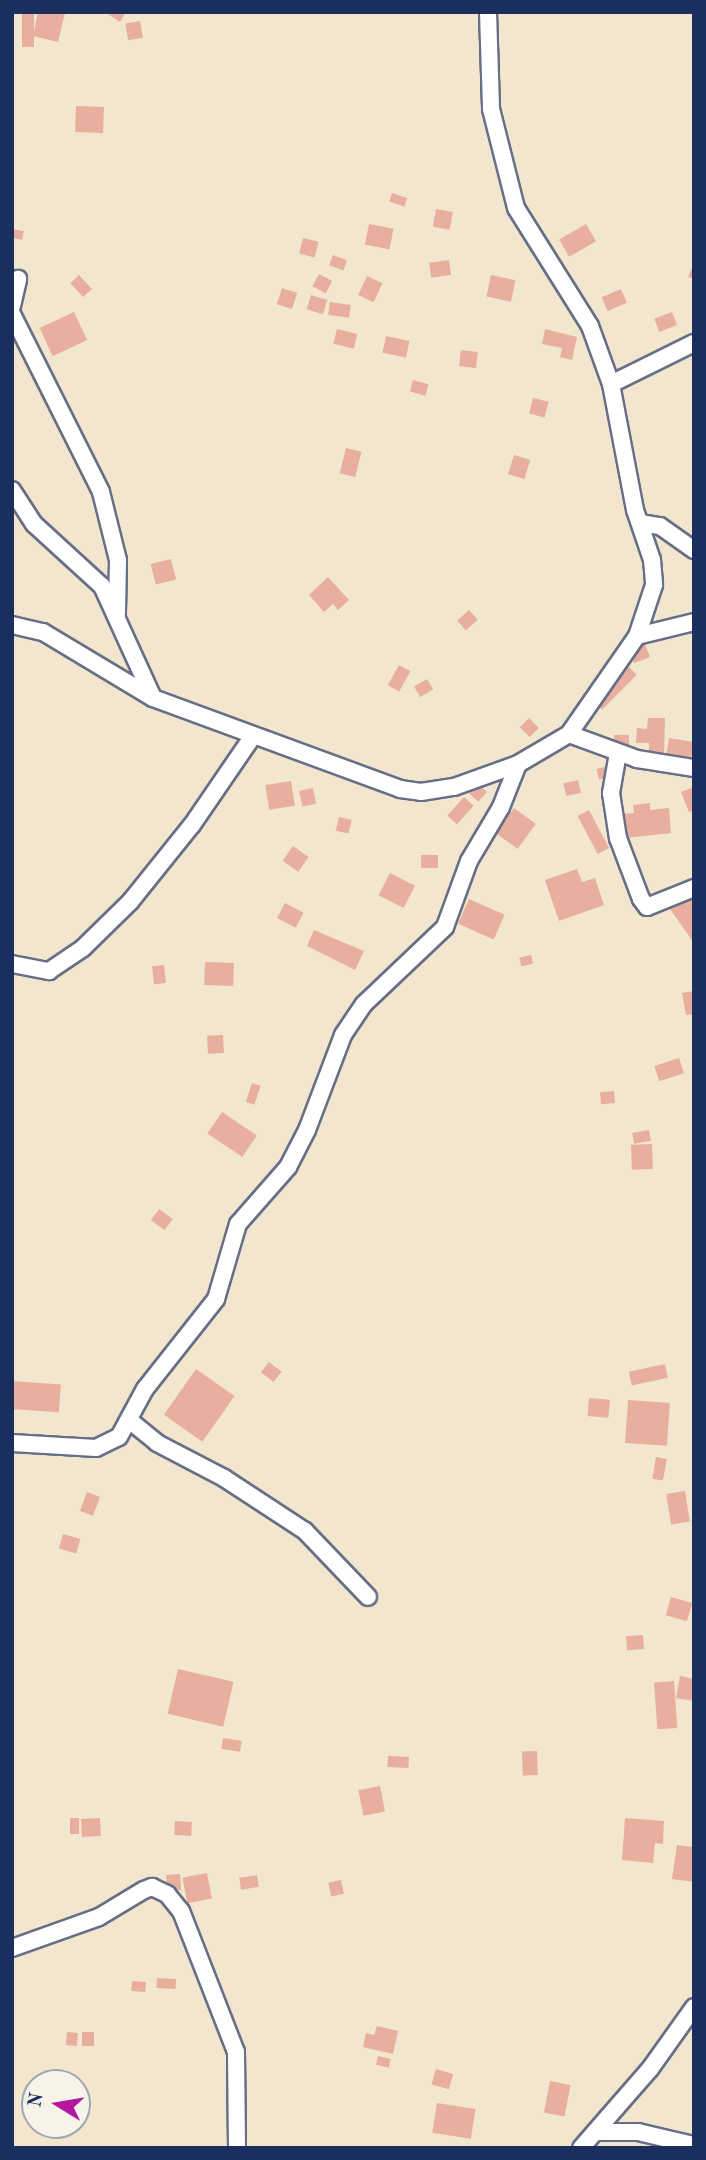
<!DOCTYPE html>
<style>
body{margin:0}
#map{position:relative;width:706px;height:2160px;overflow:hidden;background:#f3e6cf;font-family:"Old Standard TT",serif}
div>[style]{position:absolute}
.building>*{inset:0;background:#e8ae9e;transform-origin:0 0}
.roads{filter:drop-shadow(2px 0 #676f86) drop-shadow(-2px 0 #676f86) drop-shadow(0 2px #676f86) drop-shadow(0 -2px #676f86)}
.street>*{height:16px;margin:-8px;padding:0 8px;transform-origin:8px;border-radius:8px;background:#fff}
span{translate:-50% -50%;white-space:nowrap;text-align:center;line-height:1.15;-webkit-text-stroke:6px #f7f3e8;paint-order:stroke}
.frame{position:absolute;inset:0;border:14px solid #1b2f5e;pointer-events:none}
.north{position:absolute;left:21px;top:2069px;width:70px;height:70px;box-sizing:border-box;background:#f7f3e8;border:2px solid #9fa5b1;border-radius:50%;rotate:281deg;font-size:19px;font-weight:700;line-height:28px;text-align:center;color:#1b2f5e}
.north::after{content:'';display:block;margin:auto;width:24px;height:32px;background:#b5179e;clip-path:polygon(50% 0,100% 100%,50% 72%,0 100%)}
</style>
<div id="map">
<div class="building">
<div style="left:22px;top:12px;width:12px;height:35px"></div>
<div style="clip-path:polygon(38px 12px,65px 13px,58px 42px,33px 36px)"></div>
<div style="clip-path:polygon(105px 12px,126px 12px,120px 22px)"></div>
<div style="left:140px;top:21px;width:17px;height:15px;rotate:80deg"></div>
<div style="left:76px;top:106px;width:28px;height:26px;rotate:2deg"></div>
<div style="left:392px;top:193px;width:16px;height:9px;rotate:18deg"></div>
<div style="left:436px;top:209px;width:17px;height:18px;rotate:10deg"></div>
<div style="left:369px;top:224px;width:25px;height:21px;rotate:11deg"></div>
<div style="left:586px;top:224px;width:20px;height:31px;rotate:60deg"></div>
<div style="clip-path:polygon(12px 229px,24px 231px,22px 240px,12px 238px)"></div>
<div style="left:303px;top:238px;width:16px;height:16px;rotate:14deg"></div>
<div style="left:333px;top:255px;width:15px;height:11px;rotate:20deg"></div>
<div style="left:449px;top:260px;width:15px;height:20px;rotate:82deg"></div>
<div style="clip-path:polygon(694px 263px,694px 279px,688px 277px)"></div>
<div style="left:319px;top:274px;width:15px;height:14px;rotate:28deg"></div>
<div style="left:79px;top:275px;width:19px;height:12px;rotate:47deg"></div>
<div style="left:491px;top:275px;width:25px;height:22px;rotate:12deg"></div>
<div style="left:367px;top:276px;width:17px;height:21px;rotate:25deg"></div>
<div style="left:282px;top:288px;width:16px;height:17px;rotate:18deg"></div>
<div style="left:621px;top:289px;width:15px;height:21px;rotate:67deg"></div>
<div style="left:311px;top:295px;width:17px;height:15px;rotate:17deg"></div>
<div style="left:330px;top:302px;width:21px;height:13px;rotate:8deg"></div>
<div style="left:74px;top:312px;width:31px;height:38px;rotate:65deg"></div>
<div style="left:672px;top:312px;width:14px;height:19px;rotate:69deg"></div>
<div style="left:337px;top:329px;width:21px;height:15px;rotate:14deg"></div>
<div style="clip-path:polygon(545px 329px,577px 337px,572px 360px,560px 357px,562px 348px,542px 344px)"></div>
<div style="left:386px;top:336px;width:24px;height:17px;rotate:12deg"></div>
<div style="left:461px;top:350px;width:17px;height:16px;rotate:7deg"></div>
<div style="left:413px;top:380px;width:16px;height:12px;rotate:15deg"></div>
<div style="left:533px;top:398px;width:16px;height:16px;rotate:14deg"></div>
<div style="left:346px;top:448px;width:16px;height:26px;rotate:14deg"></div>
<div style="left:514px;top:455px;width:17px;height:20px;rotate:17deg"></div>
<div style="left:171px;top:559px;width:21px;height:21px;rotate:76deg"></div>
<div style="clip-path:polygon(328px 577px,349px 600px,338px 610px,333px 604px,324px 612px,309px 595px)"></div>
<div style="left:469px;top:610px;width:13px;height:16px;rotate:48deg"></div>
<div style="left:645px;top:644px;width:14px;height:17px;rotate:69deg"></div>
<div style="left:399px;top:665px;width:13px;height:23px;rotate:29deg"></div>
<div style="left:629px;top:667px;width:11px;height:49px;rotate:45deg"></div>
<div style="left:427px;top:679px;width:12px;height:15px;rotate:59deg"></div>
<div style="left:529px;top:718px;width:14px;height:13px;rotate:45deg"></div>
<div style="clip-path:polygon(648px 718px,665px 718px,664px 756px,649px 755px,649px 743px,636px 743px,637px 728px,647px 729px)"></div>
<div style="left:614px;top:735px;width:15px;height:12px"></div>
<div style="left:669px;top:738px;width:25px;height:17px;rotate:9deg"></div>
<div style="left:608px;top:766px;width:11px;height:12px;rotate:75deg"></div>
<div style="left:578px;top:780px;width:13px;height:15px;rotate:77deg"></div>
<div style="left:291px;top:781px;width:25px;height:26px;rotate:81deg"></div>
<div style="left:478px;top:784px;width:12px;height:13px;rotate:42deg"></div>
<div style="clip-path:polygon(694px 787px,694px 810px,689px 812px,681px 792px)"></div>
<div style="left:313px;top:788px;width:16px;height:14px;rotate:79deg"></div>
<div style="left:464px;top:797px;width:13px;height:25px;rotate:42deg"></div>
<div style="clip-path:polygon(650px 803px,650px 810px,669px 808px,671px 833px,626px 838px,624px 814px,634px 813px,633px 805px)"></div>
<div style="left:514px;top:808px;width:27px;height:31px;rotate:36deg"></div>
<div style="left:589px;top:810px;width:43px;height:13px;rotate:62deg"></div>
<div style="left:339px;top:817px;width:13px;height:14px;rotate:13deg"></div>
<div style="left:293px;top:846px;width:19px;height:18px;rotate:35deg"></div>
<div style="left:421px;top:855px;width:17px;height:13px"></div>
<div style="clip-path:polygon(577px 869px,582px 882px,595px 878px,604px 905px,559px 921px,545px 880px)"></div>
<div style="left:390px;top:873px;width:28px;height:25px;rotate:27deg"></div>
<div style="clip-path:polygon(694px 892px,694px 943px,670px 909px)"></div>
<div style="left:469px;top:899px;width:39px;height:27px;rotate:24deg"></div>
<div style="left:285px;top:903px;width:21px;height:17px;rotate:28deg"></div>
<div style="clip-path:polygon(314px 930px,364px 951px,355px 970px,307px 946px)"></div>
<div style="left:531px;top:955px;width:9px;height:12px;rotate:77deg"></div>
<div style="left:205px;top:962px;width:29px;height:23px;rotate:2deg"></div>
<div style="left:164px;top:965px;width:18px;height:12px;rotate:84deg"></div>
<div style="clip-path:polygon(694px 991px,694px 1014px,686px 1015px,682px 993px)"></div>
<div style="left:223px;top:1035px;width:18px;height:16px;rotate:87deg"></div>
<div style="left:679px;top:1058px;width:16px;height:26px;rotate:72deg"></div>
<div style="left:252px;top:1083px;width:9px;height:20px;rotate:18deg"></div>
<div style="left:614px;top:1091px;width:12px;height:14px;rotate:85deg"></div>
<div style="left:222px;top:1112px;width:42px;height:26px;rotate:34deg"></div>
<div style="left:649px;top:1130px;width:11px;height:17px;rotate:80deg"></div>
<div style="left:652px;top:1144px;width:25px;height:21px;rotate:88deg"></div>
<div style="left:159px;top:1209px;width:17px;height:14px;rotate:36deg"></div>
<div style="left:269px;top:1362px;width:16px;height:13px;rotate:38deg"></div>
<div style="left:665px;top:1364px;width:14px;height:37px;rotate:78deg"></div>
<div style="left:196px;top:1369px;width:47px;height:56px;rotate:35deg"></div>
<div style="left:12px;top:1381px;width:49px;height:28px;rotate:4deg"></div>
<div style="left:589px;top:1398px;width:21px;height:18px;rotate:5deg"></div>
<div style="left:628px;top:1400px;width:42px;height:43px;rotate:4deg"></div>
<div style="left:656px;top:1457px;width:11px;height:22px;rotate:10deg"></div>
<div style="left:685px;top:1491px;width:31px;height:19px;rotate:81deg"></div>
<div style="left:87px;top:1492px;width:14px;height:20px;rotate:21deg"></div>
<div style="left:63px;top:1534px;width:18px;height:15px;rotate:16deg"></div>
<div style="left:671px;top:1597px;width:22px;height:19px;rotate:16deg"></div>
<div style="left:643px;top:1635px;width:14px;height:17px;rotate:86deg"></div>
<div style="left:178px;top:1669px;width:57px;height:46px;rotate:13deg"></div>
<div style="clip-path:polygon(680px 1676px,694px 1679px,694px 1701px,676px 1698px)"></div>
<div style="left:674px;top:1681px;width:47px;height:20px;rotate:86deg"></div>
<div style="left:223px;top:1738px;width:19px;height:11px;rotate:9deg"></div>
<div style="left:537px;top:1751px;width:24px;height:15px;rotate:88deg"></div>
<div style="left:388px;top:1756px;width:21px;height:11px;rotate:3deg"></div>
<div style="left:380px;top:1786px;width:26px;height:22px;rotate:79deg"></div>
<div style="left:70px;top:1818px;width:9px;height:16px"></div>
<div style="left:100px;top:1818px;width:18px;height:19px;rotate:87deg"></div>
<div style="clip-path:polygon(625px 1818px,664px 1821px,663px 1844px,655px 1843px,653px 1863px,622px 1860px)"></div>
<div style="left:175px;top:1821px;width:17px;height:14px;rotate:3deg"></div>
<div style="clip-path:polygon(677px 1845px,694px 1847px,694px 1882px,672px 1879px)"></div>
<div style="left:207px;top:1873px;width:26px;height:25px;rotate:79deg"></div>
<div style="left:180px;top:1874px;width:16px;height:14px;rotate:86deg"></div>
<div style="left:257px;top:1875px;width:12px;height:18px;rotate:81deg"></div>
<div style="left:341px;top:1880px;width:14px;height:13px;rotate:78deg"></div>
<div style="left:157px;top:1978px;width:19px;height:10px;rotate:3deg"></div>
<div style="left:132px;top:1981px;width:14px;height:10px;rotate:4deg"></div>
<div style="clip-path:polygon(377px 2026px,398px 2031px,393px 2054px,363px 2047px,366px 2033px,374px 2035px)"></div>
<div style="left:67px;top:2032px;width:11px;height:13px;rotate:5deg"></div>
<div style="left:82px;top:2032px;width:12px;height:14px"></div>
<div style="left:378px;top:2056px;width:13px;height:9px;rotate:13deg"></div>
<div style="left:436px;top:2069px;width:18px;height:16px;rotate:16deg"></div>
<div style="left:550px;top:2081px;width:21px;height:32px;rotate:11deg"></div>
<div style="left:437px;top:2103px;width:39px;height:30px;rotate:9deg"></div>
</div>
<div class="roads">
<div class="street">
<div style="left:488px;top:12px;width:97px;rotate:88.2deg"></div>
<div style="left:491px;top:109px;width:102px;rotate:75.8deg"></div>
<div style="left:516px;top:208px;width:139px;rotate:57.9deg"></div>
<div style="left:590px;top:326px;width:62px;rotate:70.1deg"></div>
<div style="left:611px;top:384px;width:128px;rotate:79.2deg"></div>
<div style="left:635px;top:510px;width:53px;rotate:71.2deg"></div>
<div style="left:652px;top:560px;width:25px;rotate:85deg"></div>
<div style="left:654px;top:585px;width:54px;rotate:108.4deg"></div>
<div style="left:637px;top:636px;width:119px;rotate:124.8deg"></div>
<div style="left:12px;top:306px;width:28px;rotate:-77deg"></div>
<div style="left:12px;top:314px;width:199px;rotate:63.4deg"></div>
<div style="left:101px;top:492px;width:70px;rotate:76deg"></div>
<div style="left:118px;top:560px;width:54px;rotate:91.1deg"></div>
<div style="left:611px;top:384px;width:93px;rotate:-26.3deg"></div>
<div style="left:12px;top:490px;width:40px;rotate:57.1deg"></div>
<div style="left:34px;top:524px;width:92px;rotate:42.4deg"></div>
<div style="left:102px;top:586px;width:123px;rotate:65.5deg"></div>
<div style="left:640px;top:523px;width:20px;rotate:9deg"></div>
<div style="left:660px;top:526px;width:42px;rotate:35.2deg"></div>
<div style="left:12px;top:625px;width:32px;rotate:13deg"></div>
<div style="left:43px;top:632px;width:128px;rotate:31deg"></div>
<div style="left:153px;top:698px;width:263px;rotate:20.2deg"></div>
<div style="left:400px;top:789px;width:21px;rotate:8deg"></div>
<div style="left:421px;top:792px;width:33px;rotate:-9deg"></div>
<div style="left:454px;top:787px;width:68px;rotate:-19.8deg"></div>
<div style="left:518px;top:764px;width:59px;rotate:-30.5deg"></div>
<div style="left:569px;top:734px;width:72px;rotate:20.2deg"></div>
<div style="left:637px;top:759px;width:58px;rotate:9deg"></div>
<div style="left:637px;top:636px;width:59px;rotate:-13.8deg"></div>
<div style="left:618px;top:753px;width:41px;rotate:99.9deg"></div>
<div style="left:611px;top:793px;width:46px;rotate:81.2deg"></div>
<div style="left:618px;top:838px;width:65px;rotate:69.3deg"></div>
<div style="left:641px;top:899px;width:10px;rotate:53deg"></div>
<div style="left:647px;top:907px;width:51px;rotate:-22deg"></div>
<div style="left:12px;top:964px;width:38px;rotate:11deg"></div>
<div style="left:49px;top:971px;width:41px;rotate:-34.1deg"></div>
<div style="left:83px;top:948px;width:66px;rotate:-44.4deg"></div>
<div style="left:130px;top:902px;width:99px;rotate:-51.2deg"></div>
<div style="left:192px;top:825px;width:108px;rotate:-55.6deg"></div>
<div style="left:129px;top:1420px;width:36px;rotate:39deg"></div>
<div style="left:157px;top:1443px;width:76px;rotate:27.6deg"></div>
<div style="left:224px;top:1478px;width:97px;rotate:33.2deg"></div>
<div style="left:305px;top:1531px;width:91px;rotate:46.3deg"></div>
<div style="left:12px;top:1443px;width:84px;rotate:3.4deg"></div>
<div style="left:96px;top:1448px;width:25px;rotate:-26deg"></div>
<div style="left:119px;top:1437px;width:55px;rotate:-61.6deg"></div>
<div style="left:145px;top:1389px;width:115px;rotate:-51.7deg"></div>
<div style="left:216px;top:1299px;width:78px;rotate:-73.7deg"></div>
<div style="left:238px;top:1224px;width:76px;rotate:-48.7deg"></div>
<div style="left:288px;top:1167px;width:42px;rotate:-62.8deg"></div>
<div style="left:307px;top:1130px;width:102px;rotate:-69.2deg"></div>
<div style="left:343px;top:1035px;width:37px;rotate:-56deg"></div>
<div style="left:364px;top:1004px;width:112px;rotate:-43.5deg"></div>
<div style="left:445px;top:927px;width:70px;rotate:-70deg"></div>
<div style="left:469px;top:861px;width:63px;rotate:-59.3deg"></div>
<div style="left:501px;top:807px;width:46px;rotate:-68.4deg"></div>
<div style="left:12px;top:1948px;width:92px;rotate:-19.6deg"></div>
<div style="left:99px;top:1917px;width:52px;rotate:-31deg"></div>
<div style="left:144px;top:1890px;width:9px;rotate:-21deg"></div>
<div style="left:152px;top:1887px;width:17px;rotate:25deg"></div>
<div style="left:167px;top:1894px;width:22px;rotate:51deg"></div>
<div style="left:181px;top:1911px;width:151px;rotate:68.7deg"></div>
<div style="left:236px;top:2052px;width:96px;rotate:89.4deg"></div>
<div style="left:598px;top:2132px;width:40px"></div>
<div style="left:638px;top:2132px;width:57px;rotate:13.1deg"></div>
<div style="left:581px;top:2148px;width:105px;rotate:-48.9deg"></div>
<div style="left:650px;top:2069px;width:76px;rotate:-54.6deg"></div>
</div>
</div>
<div class="frame"></div>
<div class="north">N</div>
</div>
